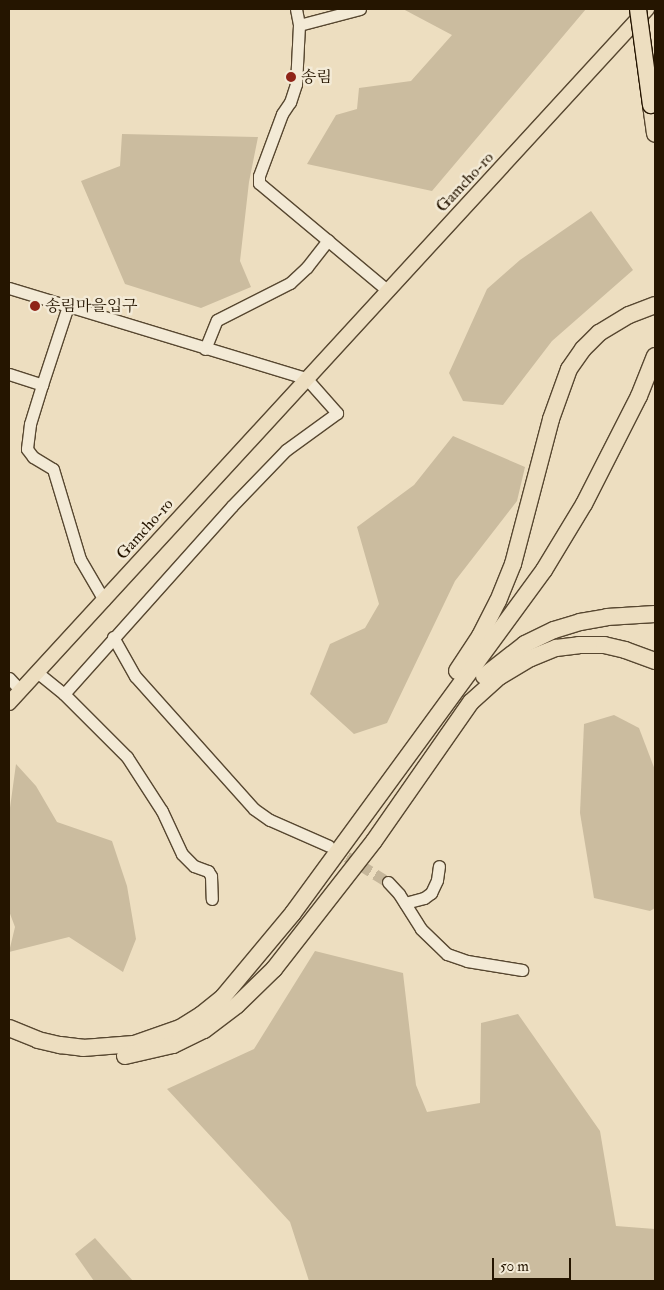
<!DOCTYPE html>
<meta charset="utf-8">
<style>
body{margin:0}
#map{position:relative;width:664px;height:1290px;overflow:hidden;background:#eddec0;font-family:"IM FELL Double Pica","Noto Serif KR",serif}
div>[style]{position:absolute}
.green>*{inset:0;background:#cbbc9f}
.minor-tunnel>*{height:11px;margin-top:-5.5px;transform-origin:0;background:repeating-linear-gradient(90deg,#c5b69a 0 11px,transparent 0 16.5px)}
.roads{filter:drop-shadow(1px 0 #574730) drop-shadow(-1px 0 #574730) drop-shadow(0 1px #574730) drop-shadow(0 -1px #574730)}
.minor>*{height:11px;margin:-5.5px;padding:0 5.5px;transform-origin:5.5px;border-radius:5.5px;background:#f3ead6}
.major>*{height:14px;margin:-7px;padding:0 7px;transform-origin:7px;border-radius:7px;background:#eddec0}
.highway>*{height:16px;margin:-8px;padding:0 8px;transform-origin:8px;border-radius:8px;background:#eddec0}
.bridges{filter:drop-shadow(1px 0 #251500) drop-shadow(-1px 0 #251500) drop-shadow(0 1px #251500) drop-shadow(0 -1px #251500)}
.highway-bridge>*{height:16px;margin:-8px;padding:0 8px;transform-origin:8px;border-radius:8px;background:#eddec0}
.dots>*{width:14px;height:14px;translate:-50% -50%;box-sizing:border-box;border:2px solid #f3ead6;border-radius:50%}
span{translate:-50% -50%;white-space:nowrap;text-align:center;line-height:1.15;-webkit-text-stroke:5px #f3ead6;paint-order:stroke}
.poi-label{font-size:16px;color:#251500}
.left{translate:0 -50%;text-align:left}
.street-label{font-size:16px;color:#251500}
.frame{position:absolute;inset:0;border:10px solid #251500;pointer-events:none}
.scale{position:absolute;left:492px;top:1258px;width:79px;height:22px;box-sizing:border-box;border:2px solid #251500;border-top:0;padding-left:6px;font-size:15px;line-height:18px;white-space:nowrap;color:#251500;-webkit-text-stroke:4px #f3ead6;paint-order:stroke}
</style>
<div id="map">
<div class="green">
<div style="clip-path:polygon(403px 9px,586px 9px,432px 191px,307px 164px,336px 115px,357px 109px,359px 88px,411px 81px,452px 35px)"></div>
<div style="clip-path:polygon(122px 134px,258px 137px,249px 182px,240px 261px,251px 287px,201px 308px,125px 284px,81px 181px,120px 166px)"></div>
<div style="clip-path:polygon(591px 211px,633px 270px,552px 341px,503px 405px,463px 401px,449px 373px,487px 289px,520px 260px)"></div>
<div style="clip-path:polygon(453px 436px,525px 467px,517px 501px,455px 581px,387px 723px,354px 734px,310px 694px,330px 644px,365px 628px,379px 604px,357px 527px,414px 485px)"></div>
<div style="clip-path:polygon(614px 715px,639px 728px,655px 770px,655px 908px,650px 911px,594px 898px,580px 813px,584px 724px)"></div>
<div style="clip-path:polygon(16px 764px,36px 786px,57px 822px,112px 841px,127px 886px,136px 939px,123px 972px,69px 937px,9px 952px,15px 927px,9px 911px,9px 815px)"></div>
<div style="clip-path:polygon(315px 951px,403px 973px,416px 1085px,427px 1112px,480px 1103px,481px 1023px,518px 1014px,600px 1131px,616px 1226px,655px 1229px,655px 1281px,309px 1281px,290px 1222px,167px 1089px,254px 1049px)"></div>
<div style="clip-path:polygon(95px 1238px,133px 1281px,94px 1281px,75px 1254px)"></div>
</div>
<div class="minor-tunnel">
<div style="left:333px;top:848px;width:65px;rotate:31.7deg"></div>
</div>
<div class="roads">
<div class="minor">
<div style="left:296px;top:9px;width:16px;rotate:79deg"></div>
<div style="left:360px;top:9px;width:63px;rotate:165.3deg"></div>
<div style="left:299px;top:25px;width:59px;rotate:92.9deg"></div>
<div style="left:296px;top:84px;width:19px;rotate:108deg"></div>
<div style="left:290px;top:102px;width:14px;rotate:124deg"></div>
<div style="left:282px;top:114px;width:66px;rotate:110.4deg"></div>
<div style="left:259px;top:176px;width:7px;rotate:90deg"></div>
<div style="left:259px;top:183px;width:168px;rotate:39.9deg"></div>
<div style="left:9px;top:288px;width:310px;rotate:16.9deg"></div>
<div style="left:306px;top:378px;width:47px;rotate:48.5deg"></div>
<div style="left:337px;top:413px;width:63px;rotate:144deg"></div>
<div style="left:286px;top:450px;width:78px;rotate:134deg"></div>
<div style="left:232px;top:506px;width:252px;rotate:131.8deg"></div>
<div style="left:64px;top:694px;width:35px;rotate:-141deg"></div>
<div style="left:205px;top:349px;width:31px;rotate:-68deg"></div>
<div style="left:217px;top:320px;width:82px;rotate:-26.9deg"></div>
<div style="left:290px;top:283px;width:23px;rotate:-43deg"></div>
<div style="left:307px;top:267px;width:34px;rotate:-52deg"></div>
<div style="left:9px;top:374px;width:35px;rotate:18deg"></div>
<div style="left:42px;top:385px;width:83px;rotate:-71.8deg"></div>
<div style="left:42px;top:385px;width:41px;rotate:107.1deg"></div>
<div style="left:30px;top:424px;width:25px;rotate:97deg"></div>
<div style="left:27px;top:449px;width:10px;rotate:53deg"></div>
<div style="left:33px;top:457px;width:23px;rotate:31deg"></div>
<div style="left:53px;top:469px;width:94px;rotate:73.3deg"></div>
<div style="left:80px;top:559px;width:48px;rotate:59.7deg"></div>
<div style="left:113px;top:637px;width:45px;rotate:60.6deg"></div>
<div style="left:135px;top:676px;width:178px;rotate:48.2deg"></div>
<div style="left:254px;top:809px;width:19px;rotate:35deg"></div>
<div style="left:270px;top:820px;width:64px;rotate:23.8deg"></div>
<div style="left:9px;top:678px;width:16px;rotate:47deg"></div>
<div style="left:64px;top:694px;width:89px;rotate:45deg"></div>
<div style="left:127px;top:757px;width:64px;rotate:57.1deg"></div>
<div style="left:162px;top:811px;width:47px;rotate:65.1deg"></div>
<div style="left:182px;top:854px;width:17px;rotate:45deg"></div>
<div style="left:194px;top:866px;width:15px;rotate:20deg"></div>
<div style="left:208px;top:871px;width:6px;rotate:59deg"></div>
<div style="left:211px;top:876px;width:23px;rotate:88deg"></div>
<div style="left:388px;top:882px;width:16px;rotate:47deg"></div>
<div style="left:399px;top:894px;width:41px;rotate:57.8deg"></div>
<div style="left:421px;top:929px;width:36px;rotate:44deg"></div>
<div style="left:447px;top:954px;width:21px;rotate:19deg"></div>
<div style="left:467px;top:961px;width:56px;rotate:9.3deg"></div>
<div style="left:405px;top:903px;width:20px;rotate:-15deg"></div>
<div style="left:424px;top:898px;width:9px;rotate:-36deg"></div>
<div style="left:431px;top:893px;width:14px;rotate:-65deg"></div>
<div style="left:437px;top:880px;width:14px;rotate:-82deg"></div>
</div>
<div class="major">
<div style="left:9px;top:703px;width:943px;rotate:-47.41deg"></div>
</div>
<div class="highway">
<div style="left:651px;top:105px;width:29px;rotate:82deg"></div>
<div style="left:457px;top:671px;width:42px;rotate:-56.7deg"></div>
<div style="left:480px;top:636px;width:39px;rotate:-63deg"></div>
<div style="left:498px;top:601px;width:40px;rotate:-68deg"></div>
<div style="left:513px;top:564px;width:150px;rotate:-75.3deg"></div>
<div style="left:551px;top:419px;width:53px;rotate:-70.2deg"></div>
<div style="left:569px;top:369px;width:24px;rotate:-55deg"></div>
<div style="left:583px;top:349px;width:23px;rotate:-45deg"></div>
<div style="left:599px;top:333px;width:35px;rotate:-31deg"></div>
<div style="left:629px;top:315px;width:28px;rotate:-21deg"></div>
<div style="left:484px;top:676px;width:52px;rotate:-38deg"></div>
<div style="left:525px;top:644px;width:32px;rotate:-26deg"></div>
<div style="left:554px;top:630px;width:27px;rotate:-17deg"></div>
<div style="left:580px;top:622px;width:27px;rotate:-10deg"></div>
<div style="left:607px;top:617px;width:48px;rotate:-3.6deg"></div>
<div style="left:9px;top:1028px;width:31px;rotate:22deg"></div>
<div style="left:38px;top:1040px;width:23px;rotate:13deg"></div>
<div style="left:60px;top:1045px;width:23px;rotate:7deg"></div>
<div style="left:83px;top:1048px;width:51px;rotate:-4.5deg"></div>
<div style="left:134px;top:1044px;width:49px;rotate:-19.2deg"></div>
<div style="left:180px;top:1028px;width:25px;rotate:-32deg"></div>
<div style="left:201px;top:1015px;width:28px;rotate:-39deg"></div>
<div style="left:223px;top:997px;width:109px;rotate:-50.2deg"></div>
<div style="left:293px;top:913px;width:425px;rotate:-53.8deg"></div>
<div style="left:544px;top:570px;width:77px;rotate:-58.8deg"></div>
<div style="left:584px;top:504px;width:121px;rotate:-63deg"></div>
<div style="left:639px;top:396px;width:43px;rotate:-68.2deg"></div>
<div style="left:125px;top:1056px;width:49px;rotate:-12.9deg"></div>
<div style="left:173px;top:1045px;width:34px;rotate:-26deg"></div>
<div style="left:204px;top:1030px;width:41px;rotate:-37.1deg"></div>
<div style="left:237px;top:1005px;width:52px;rotate:-44.2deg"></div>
<div style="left:274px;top:969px;width:162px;rotate:-52deg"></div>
<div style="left:374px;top:841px;width:169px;rotate:-55.1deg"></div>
<div style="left:471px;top:702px;width:38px;rotate:-42deg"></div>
<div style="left:499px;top:677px;width:37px;rotate:-31deg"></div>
<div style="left:531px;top:658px;width:27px;rotate:-22deg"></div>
<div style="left:556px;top:648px;width:23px;rotate:-7deg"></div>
<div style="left:579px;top:645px;width:25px"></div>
<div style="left:604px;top:645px;width:22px;rotate:13deg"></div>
<div style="left:625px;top:650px;width:32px;rotate:20deg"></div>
</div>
</div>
<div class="bridges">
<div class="highway-bridge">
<div style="left:638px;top:9px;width:97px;rotate:82.3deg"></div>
</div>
</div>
<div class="dots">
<div style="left:291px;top:77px;background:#8f2418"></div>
<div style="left:35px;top:306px;background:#8f2418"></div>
</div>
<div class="poi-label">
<span class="left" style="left:301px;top:77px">송림</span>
<span class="left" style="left:45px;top:306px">송림마을입구</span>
</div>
<div class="street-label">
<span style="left:465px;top:182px;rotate:-47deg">Gamcho-ro</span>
<span style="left:145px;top:529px;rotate:-48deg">Gamcho-ro</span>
</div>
<div class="frame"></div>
<div class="scale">50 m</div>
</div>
